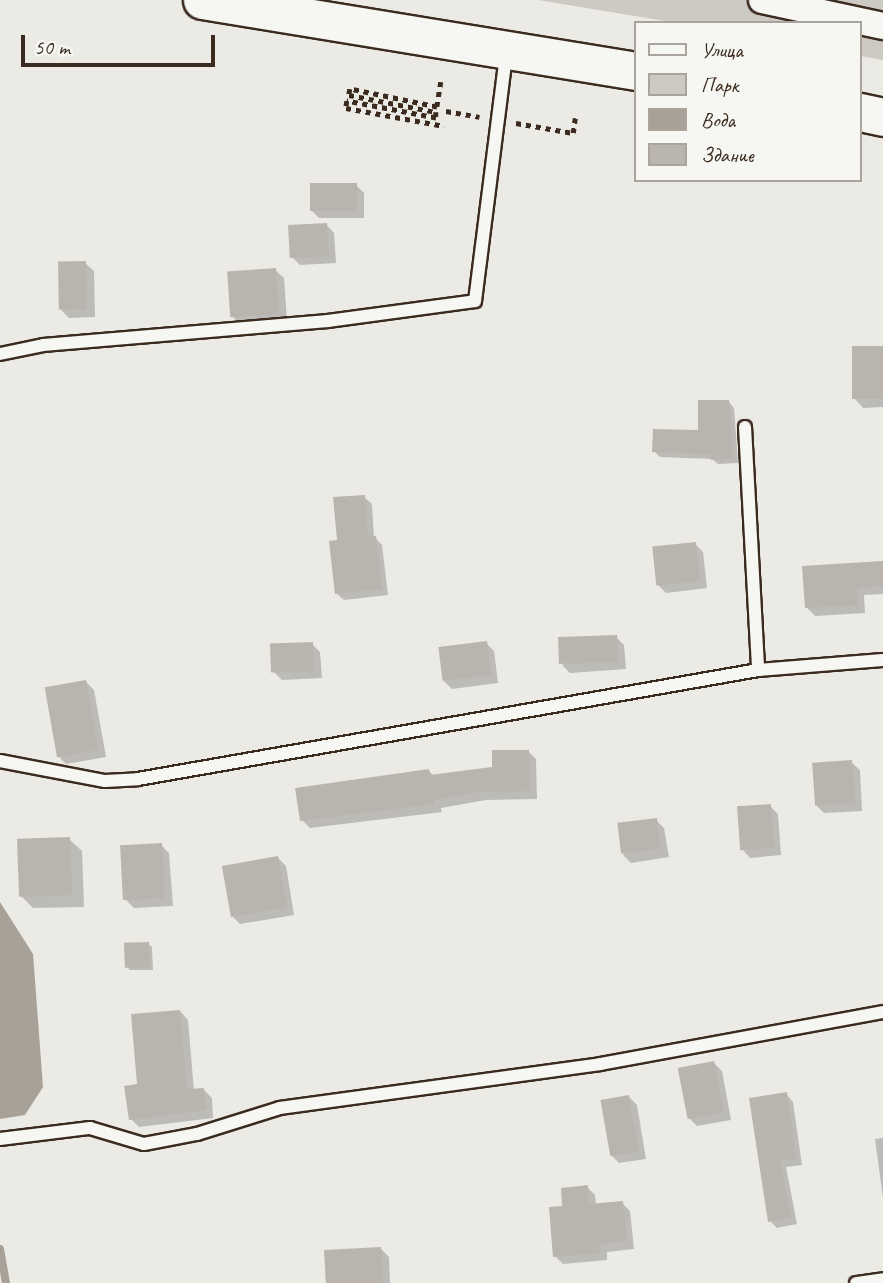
<!DOCTYPE html>
<meta charset="utf-8">
<style>
body{margin:0}
#map{position:relative;width:883px;height:1283px;overflow:hidden;background:#ebeae5;font-family:Caveat,sans-serif}
div>[style]{position:absolute}
.green>*{inset:0;background:#cdcac4}
.water>*{inset:0;background:#a8a198}
.shadow>*{inset:0;background:#0003}
.stream>*{height:8px;margin:-4px;padding:0 4px;transform-origin:4px;border-radius:4px;background:#a8a198}
.building>*{inset:0;background:#bab4ae;transform-origin:0 0}
.path>*{height:4.5px;margin-top:-2.25px;transform-origin:0;background:repeating-linear-gradient(90deg,#3b2a1e 0 5px,transparent 0 10px)}
.roads{filter:drop-shadow(2px 0 #3b2a1e) drop-shadow(-2px 0 #3b2a1e) drop-shadow(0 2px #3b2a1e) drop-shadow(0 -2px #3b2a1e)}
.service>*{height:12px;margin:-6px;padding:0 6px;transform-origin:6px;border-radius:6px;background:#f6f6f2}
.minor>*{height:26px;margin:-13px;padding:0 13px;transform-origin:13px;border-radius:13px;background:#f6f6f2}
.secondary>*{height:37px;margin:-18.5px;padding:0 18.5px;transform-origin:18.5px;border-radius:18.5px;background:#f6f6f2}
span{translate:-50% -50%;white-space:nowrap;text-align:center;line-height:1.15;-webkit-text-stroke:5px #f6f6f2;paint-order:stroke}
.legend{position:absolute;left:634px;top:21px;width:228px;height:161px;box-sizing:border-box;background:#f6f6f2;border:2px solid #aba49d;margin:0;padding:9px 12px;list-style:none;font-size:21px;color:#3b2a1e}
.legend li{display:flex;align-items:center;gap:14px;height:35px}
.legend b{width:35px;border:2px solid #aba49d}
.scale{position:absolute;left:21px;top:35px;width:194px;height:32px;box-sizing:border-box;border:4px solid #3b2a1e;border-top:0;padding-left:9px;font-size:21px;line-height:24px;white-space:nowrap;color:#3b2a1e;-webkit-text-stroke:5px #f6f6f2;paint-order:stroke}
</style>
<div id="map">
<div class="green">
<div style="clip-path:polygon(538px 0,883px 0,883px 60px,860px 56px,860px 23px,677px 23px)"></div>
</div>
<div class="water">
<div style="clip-path:polygon(0 902px,33px 954px,43px 1087px,25px 1115px,0 1119px)"></div>
</div>
<div class="shadow">
<div style="clip-path:polygon(356px 185px,364px 193px,364px 218px,319px 218px,311px 210px)"></div>
<div style="clip-path:polygon(326px 224px,334px 233px,336px 263px,300px 265px,292px 257px)"></div>
<div style="clip-path:polygon(85px 263px,94px 271px,95px 317px,69px 318px,61px 310px)"></div>
<div style="clip-path:polygon(275px 270px,284px 278px,287px 321px,241px 325px,232px 316px)"></div>
<div style="clip-path:polygon(883px 348px,883px 407px,863px 408px,855px 399px)"></div>
<div style="clip-path:polygon(729px 402px,734px 408px,738px 463px,718px 464px,712px 459px,660px 457px,654px 451px,700px 432px)"></div>
<div style="clip-path:polygon(364px 497px,372px 504px,374px 537px,382px 545px,388px 595px,344px 600px,336px 593px,339px 542px)"></div>
<div style="clip-path:polygon(695px 544px,703px 552px,707px 588px,666px 593px,658px 585px)"></div>
<div style="clip-path:polygon(883px 561px,883px 594px,864px 595px,865px 613px,815px 616px,807px 608px,804px 568px)"></div>
<div style="clip-path:polygon(616px 637px,624px 645px,626px 669px,570px 673px,562px 665px)"></div>
<div style="clip-path:polygon(486px 643px,494px 651px,498px 683px,452px 689px,444px 681px)"></div>
<div style="clip-path:polygon(312px 644px,320px 652px,322px 678px,282px 680px,274px 672px)"></div>
<div style="clip-path:polygon(86px 682px,94px 690px,106px 757px,66px 764px,58px 756px)"></div>
<div style="clip-path:polygon(528px 751px,536px 759px,537px 799px,486px 800px,441px 808px,442px 812px,310px 828px,302px 820px,429px 771px,434px 776px,494px 768px)"></div>
<div style="clip-path:polygon(851px 762px,860px 770px,862px 811px,824px 813px,816px 805px)"></div>
<div style="clip-path:polygon(770px 806px,778px 814px,781px 855px,750px 858px,742px 849px)"></div>
<div style="clip-path:polygon(656px 820px,664px 828px,669px 857px,631px 863px,623px 855px)"></div>
<div style="clip-path:polygon(69px 839px,82px 851px,84px 907px,33px 908px,21px 896px)"></div>
<div style="clip-path:polygon(161px 845px,169px 853px,173px 906px,134px 908px,126px 900px)"></div>
<div style="clip-path:polygon(278px 858px,286px 866px,294px 915px,240px 924px,232px 916px)"></div>
<div style="clip-path:polygon(148px 944px,152px 947px,153px 970px,130px 970px,127px 967px)"></div>
<div style="clip-path:polygon(180px 1011px,188px 1020px,194px 1091px,204px 1090px,212px 1098px,213px 1118px,139px 1127px,131px 1119px,139px 1086px)"></div>
<div style="clip-path:polygon(714px 1063px,722px 1071px,731px 1120px,697px 1126px,689px 1118px)"></div>
<div style="clip-path:polygon(786px 1094px,793px 1102px,802px 1165px,786px 1167px,797px 1224px,777px 1228px,770px 1221px)"></div>
<div style="clip-path:polygon(629px 1097px,637px 1105px,646px 1159px,619px 1163px,611px 1155px)"></div>
<div style="clip-path:polygon(883px 1138px,883px 1198px,875px 1139px)"></div>
<div style="clip-path:polygon(587px 1187px,595px 1195px,596px 1205px,622px 1203px,630px 1211px,634px 1249px,607px 1252px,607px 1260px,563px 1264px,555px 1256px,564px 1207px)"></div>
<div style="clip-path:polygon(380px 1248px,389px 1257px,390px 1283px,328px 1283px)"></div>
</div>
<div class="stream">
<div style="left:0;top:1249px;width:35px;rotate:80deg"></div>
</div>
<div class="building">
<div style="left:310px;top:183px;width:47px;height:28px"></div>
<div style="left:327px;top:223px;width:33px;height:39px;rotate:87deg"></div>
<div style="left:86px;top:261px;width:48px;height:28px;rotate:89deg"></div>
<div style="left:276px;top:268px;width:46px;height:49px;rotate:86deg"></div>
<div style="left:883px;top:346px;width:53px;height:31px;rotate:90deg"></div>
<div style="clip-path:polygon(698px 400px,729px 400px,733px 458px,711px 460px,710px 454px,652px 452px,653px 429px,698px 430px)"></div>
<div style="clip-path:polygon(365px 495px,368px 536px,376px 536px,382px 589px,335px 594px,329px 541px,337px 540px,333px 497px)"></div>
<div style="left:696px;top:542px;width:39px;height:44px;rotate:84deg"></div>
<div style="clip-path:polygon(883px 561px,883px 586px,857px 588px,858px 605px,805px 608px,802px 566px)"></div>
<div style="left:617px;top:635px;width:27px;height:59px;rotate:88deg"></div>
<div style="left:487px;top:641px;width:34px;height:49px;rotate:83deg"></div>
<div style="left:313px;top:642px;width:29px;height:43px;rotate:88deg"></div>
<div style="left:86px;top:680px;width:71px;height:42px;rotate:80deg"></div>
<div style="clip-path:polygon(492px 750px,529px 750px,530px 791px,477px 792px,434px 800px,434px 804px,300px 821px,295px 788px,429px 769px,430px 775px,492px 767px)"></div>
<div style="left:852px;top:760px;width:43px;height:40px;rotate:86deg"></div>
<div style="left:771px;top:804px;width:44px;height:34px;rotate:86deg"></div>
<div style="left:657px;top:818px;width:31px;height:40px;rotate:83deg"></div>
<div style="left:70px;top:837px;width:58px;height:53px;rotate:88deg"></div>
<div style="left:162px;top:843px;width:55px;height:42px;rotate:87deg"></div>
<div style="left:278px;top:856px;width:52px;height:57px;rotate:80deg"></div>
<div style="left:149px;top:942px;width:25px;height:25px;rotate:88deg"></div>
<div style="clip-path:polygon(180px 1010px,187px 1089px,204px 1088px,206px 1110px,129px 1120px,124px 1086px,137px 1084px,131px 1014px)"></div>
<div style="left:714px;top:1061px;width:52px;height:37px;rotate:79deg"></div>
<div style="clip-path:polygon(787px 1092px,796px 1158px,780px 1161px,791px 1218px,768px 1222px,749px 1098px)"></div>
<div style="left:629px;top:1095px;width:57px;height:29px;rotate:80deg"></div>
<div style="clip-path:polygon(588px 1185px,589px 1204px,623px 1201px,627px 1241px,599px 1244px,600px 1253px,553px 1257px,549px 1207px,562px 1206px,561px 1188px)"></div>
<div style="left:381px;top:1247px;width:36px;height:57px;rotate:87deg"></div>
</div>
<div class="path">
<div style="left:441px;top:82px;width:25px;rotate:99deg"></div>
<div style="left:437px;top:107px;width:89px;rotate:-168.3deg"></div>
<div style="left:350px;top:89px;width:6px;rotate:99deg"></div>
<div style="left:349px;top:95px;width:89px;rotate:11.1deg"></div>
<div style="left:436px;top:112px;width:6px;rotate:90deg"></div>
<div style="left:436px;top:118px;width:91px;rotate:-169.2deg"></div>
<div style="left:347px;top:101px;width:7px;rotate:98deg"></div>
<div style="left:346px;top:108px;width:100px;rotate:10.4deg"></div>
<div style="left:446px;top:111px;width:34px;rotate:10deg"></div>
<div style="left:516px;top:123px;width:58px;rotate:10deg"></div>
<div style="left:573px;top:133px;width:15px;rotate:-82deg"></div>
</div>
<div class="roads">
<div class="service">
<div style="left:0;top:354px;width:44px;rotate:-11.8deg"></div>
<div style="left:43px;top:345px;width:286px;rotate:-4.8deg"></div>
<div style="left:328px;top:321px;width:148px;rotate:-7.7deg"></div>
<div style="left:475px;top:301px;width:249px;rotate:-82.8deg"></div>
<div style="left:745px;top:427px;width:243px;rotate:86.9deg"></div>
<div style="left:0;top:761px;width:107px;rotate:10.8deg"></div>
<div style="left:105px;top:781px;width:33px;rotate:-3deg"></div>
<div style="left:138px;top:779px;width:630px;rotate:-9.97deg"></div>
<div style="left:758px;top:670px;width:125px;rotate:-4.6deg"></div>
<div style="left:0;top:1139px;width:91px;rotate:-7deg"></div>
<div style="left:90px;top:1128px;width:56px;rotate:16.5deg"></div>
<div style="left:144px;top:1144px;width:54px;rotate:-10.7deg"></div>
<div style="left:197px;top:1134px;width:87px;rotate:-17.4deg"></div>
<div style="left:280px;top:1108px;width:323px;rotate:-7.8deg"></div>
<div style="left:600px;top:1064px;width:288px;rotate:-10.4deg"></div>
<div style="left:856px;top:1283px;width:27px;rotate:-8deg"></div>
</div>
<div class="minor">
<div style="left:762px;top:0;width:124px;rotate:12.1deg"></div>
</div>
<div class="secondary">
<div style="left:202px;top:0;width:440px;rotate:9.3deg"></div>
<div style="left:860px;top:112px;width:24px;rotate:12deg"></div>
</div>
</div>
<ul class="legend">
<li><b style="height:9px;background:#f6f6f2"></b>Улица</li>
<li><b style="height:19px;background:#cdcac4"></b>Парк</li>
<li><b style="height:19px;background:#a8a198"></b>Вода</li>
<li><b style="height:19px;background:#bab4ae"></b>Здание</li>
</ul>
<div class="scale">50 m</div>
</div>
